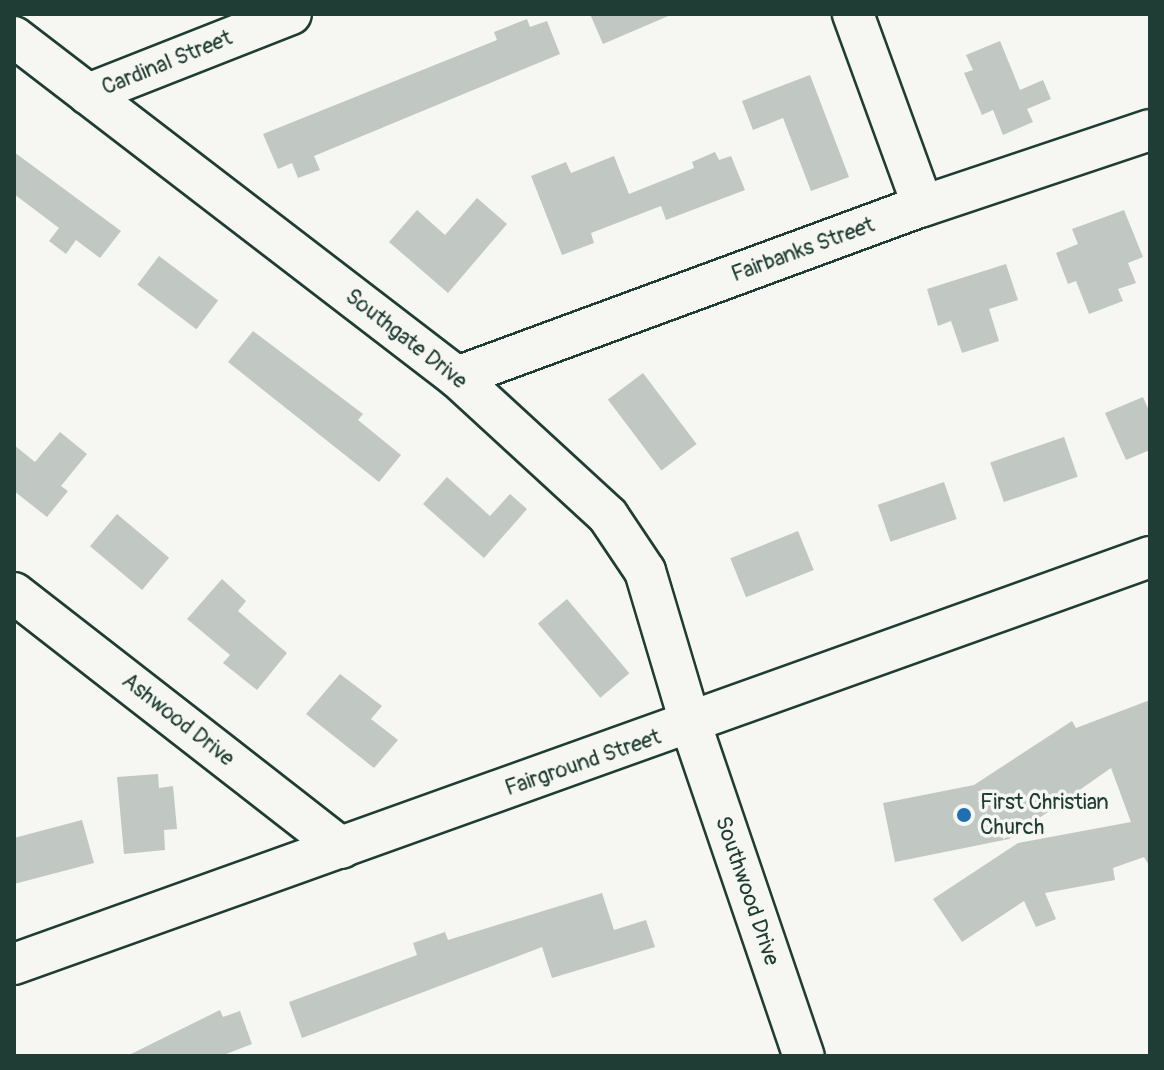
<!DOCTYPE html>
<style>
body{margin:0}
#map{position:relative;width:1164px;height:1070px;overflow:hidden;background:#f6f6f2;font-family:Pangolin,sans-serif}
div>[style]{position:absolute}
.building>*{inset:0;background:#c1c8c3;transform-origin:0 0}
.roads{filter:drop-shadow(2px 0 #1f3d34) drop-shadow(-2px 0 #1f3d34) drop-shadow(0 2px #1f3d34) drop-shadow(0 -2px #1f3d34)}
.minor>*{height:40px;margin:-20px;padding:0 20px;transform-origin:20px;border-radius:20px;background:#f6f6f2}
.dots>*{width:22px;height:22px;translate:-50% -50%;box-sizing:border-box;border:4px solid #f6f6f2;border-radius:50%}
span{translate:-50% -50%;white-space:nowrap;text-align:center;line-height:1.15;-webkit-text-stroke:7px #f6f6f2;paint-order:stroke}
.street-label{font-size:22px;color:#1f3d34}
.poi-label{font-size:22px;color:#1f3d34}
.left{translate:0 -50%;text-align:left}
.frame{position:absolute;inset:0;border:16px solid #1f3d34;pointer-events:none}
</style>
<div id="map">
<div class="building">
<div style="clip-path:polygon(590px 14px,673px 14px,603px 44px)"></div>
<div style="clip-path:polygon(527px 19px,530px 27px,547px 21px,560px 54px,314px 156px,320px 170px,298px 178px,292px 163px,278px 169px,263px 134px,497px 40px,494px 32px)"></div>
<div style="clip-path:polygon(1000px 41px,1020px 90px,1043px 80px,1051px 99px,1027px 109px,1033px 122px,1003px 135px,993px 110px,982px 115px,964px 73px,973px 70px,966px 55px)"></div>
<div style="clip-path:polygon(810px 75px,849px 177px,811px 191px,783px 118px,753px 130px,742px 101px)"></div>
<div style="clip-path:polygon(14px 152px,121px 231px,100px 258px,76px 240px,66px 254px,49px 241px,59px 228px,14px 194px)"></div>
<div style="clip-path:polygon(715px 152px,719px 160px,731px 156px,745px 190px,666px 220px,661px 206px,591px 233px,594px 243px,562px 255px,531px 176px,566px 162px,571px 173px,614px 156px,629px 194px,694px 168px,692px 162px)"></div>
<div style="clip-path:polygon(477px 198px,507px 224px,448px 293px,389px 242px,417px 210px,445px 235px)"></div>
<div style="clip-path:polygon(1124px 210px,1143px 257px,1128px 263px,1136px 283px,1118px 289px,1123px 301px,1089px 314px,1076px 281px,1068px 284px,1056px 253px,1078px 244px,1072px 229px)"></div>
<div style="left:159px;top:256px;width:74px;height:36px;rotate:37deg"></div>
<div style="clip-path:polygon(1006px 264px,1018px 300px,989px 309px,999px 341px,962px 353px,951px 321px,938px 326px,927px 289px)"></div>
<div style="clip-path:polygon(253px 331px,363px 414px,358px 420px,401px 455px,379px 482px,228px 362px)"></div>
<div style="left:643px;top:373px;width:89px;height:44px;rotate:53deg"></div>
<div style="clip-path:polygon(1143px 397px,1150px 413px,1150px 450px,1126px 460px,1105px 413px)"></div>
<div style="clip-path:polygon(60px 432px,87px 454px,61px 486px,68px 491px,47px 517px,14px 491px,14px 445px,35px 462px)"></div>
<div style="left:1064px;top:437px;width:42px;height:78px;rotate:71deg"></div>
<div style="clip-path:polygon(447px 477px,490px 516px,510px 494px,527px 509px,484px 558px,423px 504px)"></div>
<div style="left:944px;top:482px;width:39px;height:70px;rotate:71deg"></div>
<div style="left:117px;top:514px;width:68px;height:42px;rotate:40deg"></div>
<div style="left:798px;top:531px;width:42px;height:73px;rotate:68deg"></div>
<div style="clip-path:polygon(222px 579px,246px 601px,238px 611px,287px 653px,257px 690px,223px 663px,230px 655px,187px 619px)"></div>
<div style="left:567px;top:599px;width:97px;height:38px;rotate:50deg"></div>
<div style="clip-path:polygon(340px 674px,382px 706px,371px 719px,398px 740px,374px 768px,306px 714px)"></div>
<div style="clip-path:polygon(1150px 700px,1150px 867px,1144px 857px,1113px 868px,1115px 880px,1045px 893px,1056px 919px,1036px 927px,1024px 901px,962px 942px,933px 899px,1018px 843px,1131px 822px,1111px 768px,1009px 839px,895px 862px,883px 803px,974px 785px,1072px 721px,1076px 728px)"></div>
<div style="clip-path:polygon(158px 774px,159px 788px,173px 786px,177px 829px,164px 830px,165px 850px,124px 854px,117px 777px)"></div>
<div style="clip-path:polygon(82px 820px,94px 863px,14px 884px,14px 838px)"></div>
<div style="clip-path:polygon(602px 893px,614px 930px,646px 920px,655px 947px,552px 978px,542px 947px,302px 1038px,289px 1002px,417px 955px,413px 943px,445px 932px,448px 940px)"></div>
<div style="clip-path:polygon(220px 1010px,223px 1017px,240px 1011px,252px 1044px,221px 1056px,127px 1056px)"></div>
</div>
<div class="roads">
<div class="minor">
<div style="left:853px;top:14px;width:204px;rotate:70deg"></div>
<div style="left:14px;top:37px;width:558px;rotate:37.51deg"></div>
<div style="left:457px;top:377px;width:205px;rotate:42.6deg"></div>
<div style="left:608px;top:516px;width:66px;rotate:56.1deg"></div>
<div style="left:645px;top:571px;width:161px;rotate:73.4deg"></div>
<div style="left:691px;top:725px;width:350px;rotate:71.2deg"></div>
<div style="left:88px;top:94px;width:218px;rotate:-21.5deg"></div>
<div style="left:457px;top:377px;width:496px;rotate:-20.2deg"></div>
<div style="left:923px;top:206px;width:239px;rotate:-18.5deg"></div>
<div style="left:14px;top:593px;width:415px;rotate:37.9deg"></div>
<div style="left:14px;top:964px;width:1207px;rotate:-19.71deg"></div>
</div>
</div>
<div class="dots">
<div style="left:964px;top:815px;background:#1f6fb2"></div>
</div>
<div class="street-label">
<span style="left:167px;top:63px;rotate:-22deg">Cardinal Street</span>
<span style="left:803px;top:250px;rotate:-20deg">Fairbanks Street</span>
<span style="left:406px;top:339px;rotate:38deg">Southgate Drive</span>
<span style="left:178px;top:720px;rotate:38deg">Ashwood Drive</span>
<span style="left:583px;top:763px;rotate:-19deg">Fairground Street</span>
<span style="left:747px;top:891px;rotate:71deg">Southwood Drive</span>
</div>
<div class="poi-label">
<span class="left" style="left:980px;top:815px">First Christian<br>Church</span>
</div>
<div class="frame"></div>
</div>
